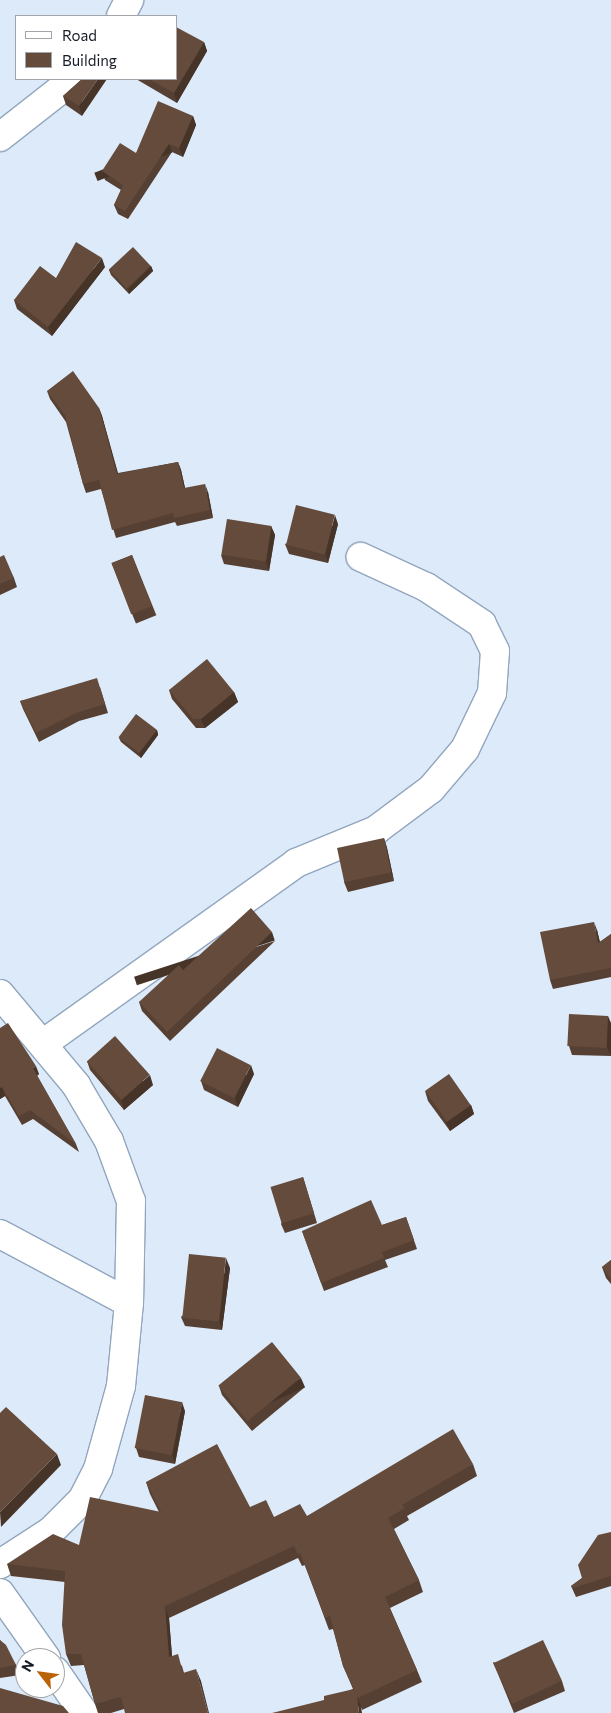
<!DOCTYPE html>
<style>
body{margin:0}
#map{position:relative;width:611px;height:1713px;overflow:hidden;background:#ddeaf9;font-family:Commissioner,sans-serif}
div>[style]{position:absolute}
.roads{filter:drop-shadow(1px 0 #91a6be) drop-shadow(-1px 0 #91a6be) drop-shadow(0 1px #91a6be) drop-shadow(0 -1px #91a6be)}
.minor>*{height:28px;margin:-14px;padding:0 14px;transform-origin:14px;border-radius:14px;background:#fff}
.wall>*{inset:0;background:#564033;transform-origin:0 0}
.shaded-wall>*{inset:0;background:#463429;transform-origin:0 0}
.building>*{inset:0;background:#644b3b;transform-origin:0 0}
span{translate:-50% -50%;white-space:nowrap;text-align:center;line-height:1.15;-webkit-text-stroke:5px #fff;paint-order:stroke}
.legend{position:absolute;left:15px;top:15px;width:162px;height:65px;box-sizing:border-box;background:#fff;border:1px solid #a2a5a9;margin:0;padding:6px 9px;list-style:none;font-size:15px;color:#161d27}
.legend li{display:flex;align-items:center;gap:10px;height:25px}
.legend b{width:25px;border:1px solid #a2a5a9}
.north{position:absolute;left:15px;top:1648px;width:50px;height:50px;box-sizing:border-box;background:#fff;border:1px solid #a2a5a9;border-radius:50%;rotate:300deg;font-size:14px;font-weight:700;line-height:20px;text-align:center;color:#161d27}
.north::after{content:'';display:block;margin:auto;width:18px;height:22px;background:#bc6206;clip-path:polygon(50% 0,100% 100%,50% 72%,0 100%)}
</style>
<div id="map">
<div class="roads">
<div class="minor">
<div style="left:121px;top:16px;width:18px;rotate:-63deg"></div>
<div style="left:0;top:137px;width:94px;rotate:-38.1deg"></div>
<div style="left:0;top:994px;width:119px;rotate:50.1deg"></div>
<div style="left:76px;top:1085px;width:65px;rotate:59.5deg"></div>
<div style="left:109px;top:1141px;width:64px;rotate:69.9deg"></div>
<div style="left:131px;top:1201px;width:102px;rotate:91.1deg"></div>
<div style="left:129px;top:1303px;width:83px;rotate:95.5deg"></div>
<div style="left:121px;top:1386px;width:86px;rotate:105.5deg"></div>
<div style="left:98px;top:1469px;width:35px;rotate:117deg"></div>
<div style="left:82px;top:1500px;width:44px;rotate:135deg"></div>
<div style="left:51px;top:1531px;width:61px;rotate:147.1deg"></div>
<div style="left:44px;top:1043px;width:310px;rotate:-35.5deg"></div>
<div style="left:296px;top:863px;width:87px;rotate:-22.4deg"></div>
<div style="left:376px;top:830px;width:69px;rotate:-36.7deg"></div>
<div style="left:431px;top:789px;width:52px;rotate:-49.6deg"></div>
<div style="left:465px;top:749px;width:62px;rotate:-64.3deg"></div>
<div style="left:492px;top:693px;width:42px;rotate:-85.9deg"></div>
<div style="left:495px;top:651px;width:30px;rotate:-116deg"></div>
<div style="left:482px;top:624px;width:67px;rotate:-146.5deg"></div>
<div style="left:426px;top:587px;width:72px;rotate:-155.2deg"></div>
<div style="left:0;top:1234px;width:146px;rotate:28.1deg"></div>
<div style="left:0;top:1593px;width:80px;rotate:54.7deg"></div>
<div style="left:55px;top:1671px;width:51px;rotate:55.4deg"></div>
</div>
</div>
<div class="wall">
<div style="clip-path:polygon(204px 42px,207px 51px,177px 103px,136px 79px,176px 79px)"></div>
<div style="clip-path:polygon(82px 79px,82px 116px,66px 105px,63px 96px)"></div>
<div style="clip-path:polygon(193px 116px,196px 125px,183px 157px,172px 152px,128px 219px,118px 214px,114px 205px,121px 190px,105px 180px,102px 171px,136px 153px)"></div>
<div style="clip-path:polygon(151px 266px,153px 271px,129px 294px,111px 275px,109px 270px)"></div>
<div style="clip-path:polygon(105px 267px,52px 336px,17px 309px,14px 300px,56px 278px)"></div>
<div style="clip-path:polygon(47px 391px,99px 408px,102px 416px,118px 473px,178px 462px,181px 470px,185px 488px,208px 492px,213px 518px,177px 526px,175px 522px,116px 538px,101px 489px,86px 493px,83px 484px,66px 422px,50px 399px)"></div>
<div style="clip-path:polygon(338px 524px,328px 563px,289px 554px,285px 544px)"></div>
<div style="clip-path:polygon(271px 526px,275px 535px,269px 571px,224px 564px,221px 555px)"></div>
<div style="left:132px;top:555px;width:65px;height:22px;rotate:68deg"></div>
<div style="clip-path:polygon(0 557px,14px 578px,17px 587px,0 595px)"></div>
<div style="clip-path:polygon(100px 687px,108px 713px,79px 721px,39px 742px,23px 709px,20px 701px)"></div>
<div style="clip-path:polygon(169px 690px,234px 692px,238px 702px,205px 728px,196px 728px,172px 699px)"></div>
<div style="clip-path:polygon(157px 730px,158px 735px,141px 758px,121px 742px,119px 738px)"></div>
<div style="clip-path:polygon(384px 838px,387px 848px,394px 881px,348px 892px,344px 882px)"></div>
<div style="clip-path:polygon(597px 930px,600px 942px,611px 934px,611px 977px,553px 989px,550px 980px)"></div>
<div style="clip-path:polygon(275px 941px,170px 1041px,142px 1011px,139px 1002px,183px 970px)"></div>
<div style="clip-path:polygon(608px 1016px,611px 1056px,572px 1055px,569px 1046px)"></div>
<div style="clip-path:polygon(0 1028px,39px 1074px,37px 1076px,76px 1144px,79px 1152px,33px 1119px,22px 1125px,5px 1096px,0 1099px)"></div>
<div style="clip-path:polygon(87px 1061px,153px 1085px,124px 1110px,90px 1070px)"></div>
<div style="clip-path:polygon(254px 1074px,238px 1107px,204px 1090px,201px 1081px)"></div>
<div style="clip-path:polygon(425px 1091px,471px 1105px,474px 1114px,450px 1131px,428px 1101px)"></div>
<div style="clip-path:polygon(303px 1177px,317px 1223px,285px 1233px,281px 1224px)"></div>
<div style="clip-path:polygon(406px 1217px,417px 1249px,385px 1260px,388px 1267px,324px 1291px,302px 1231px,382px 1225px)"></div>
<div style="clip-path:polygon(611px 1260px,611px 1284px,606px 1278px,602px 1267px)"></div>
<div style="clip-path:polygon(230px 1268px,222px 1330px,185px 1326px,181px 1317px)"></div>
<div style="clip-path:polygon(219px 1386px,305px 1387px,252px 1431px,222px 1395px)"></div>
<div style="clip-path:polygon(185px 1411px,175px 1464px,139px 1457px,136px 1448px)"></div>
<div style="clip-path:polygon(473px 1464px,477px 1476px,407px 1516px,409px 1520px,394px 1529px,419px 1580px,423px 1592px,390px 1608px,417px 1670px,422px 1682px,362px 1710px,361px 1707px,324px 1700px,353px 1689px,343px 1666px,333px 1629px,329px 1630px,305px 1565px,302px 1566px,298px 1558px,169px 1618px,172px 1656px,182px 1666px,184px 1673px,201px 1681px,124px 1709px,111px 1713px,98px 1713px,95px 1704px,84px 1665px,71px 1666px,66px 1654px,65px 1582px,11px 1576px,7px 1564px,79px 1545px,159px 1512px,150px 1494px,146px 1482px,250px 1507px,274px 1517px,307px 1516px)"></div>
<div style="clip-path:polygon(611px 1532px,611px 1586px,576px 1597px,571px 1586px,582px 1578px)"></div>
<div style="clip-path:polygon(0 1640px,16px 1665px,20px 1675px,0 1678px)"></div>
<div style="clip-path:polygon(493px 1662px,562px 1681px,565px 1691px,514px 1713px)"></div>
</div>
<div class="shaded-wall">
<div style="clip-path:polygon(204px 42px,207px 51px,177px 103px,174px 93px)"></div>
<div style="clip-path:polygon(98px 79px,107px 79px,82px 116px,79px 106px)"></div>
<div style="clip-path:polygon(193px 116px,196px 125px,183px 157px,179px 148px)"></div>
<div style="left:169px;top:144px;width:9px;height:80px;rotate:69deg"></div>
<div style="clip-path:polygon(102px 258px,105px 267px,52px 336px,48px 327px)"></div>
<div style="clip-path:polygon(151px 266px,153px 271px,129px 294px,128px 289px)"></div>
<div style="clip-path:polygon(99px 408px,102px 416px,120px 482px,117px 474px)"></div>
<div style="clip-path:polygon(178px 462px,181px 470px,187px 497px,184px 488px)"></div>
<div style="clip-path:polygon(205px 484px,208px 492px,213px 518px,210px 510px)"></div>
<div style="clip-path:polygon(335px 515px,338px 524px,328px 563px,325px 554px)"></div>
<div style="clip-path:polygon(271px 526px,275px 535px,269px 571px,266px 562px)"></div>
<div style="clip-path:polygon(234px 692px,238px 702px,205px 728px,201px 719px)"></div>
<div style="clip-path:polygon(157px 730px,158px 735px,141px 758px,139px 753px)"></div>
<div style="clip-path:polygon(384px 838px,387px 848px,394px 881px,391px 872px)"></div>
<div style="clip-path:polygon(594px 922px,597px 930px,602px 952px,598px 943px)"></div>
<div style="left:272px;top:932px;width:9px;height:145px;rotate:72deg"></div>
<div style="clip-path:polygon(608px 1016px,611px 1023px,611px 1056px,607px 1047px)"></div>
<div style="clip-path:polygon(251px 1065px,254px 1074px,238px 1107px,235px 1098px)"></div>
<div style="clip-path:polygon(36px 1066px,39px 1074px,36px 1076px,33px 1068px)"></div>
<div style="clip-path:polygon(150px 1075px,153px 1085px,124px 1110px,121px 1100px)"></div>
<div style="clip-path:polygon(2px 1087px,5px 1096px,0 1099px,0 1088px)"></div>
<div style="clip-path:polygon(471px 1105px,474px 1114px,450px 1131px,446px 1122px)"></div>
<div style="clip-path:polygon(226px 1258px,230px 1268px,222px 1330px,219px 1321px)"></div>
<div style="left:301px;top:1378px;width:10px;height:69px;rotate:66deg"></div>
<div style="clip-path:polygon(182px 1402px,185px 1411px,175px 1464px,172px 1455px)"></div>
<div style="clip-path:polygon(57px 1454px,61px 1465px,1px 1527px,0 1512px)"></div>
<div style="clip-path:polygon(165px 1606px,169px 1618px,173px 1669px,169px 1657px)"></div>
<div style="clip-path:polygon(196px 1669px,201px 1681px,209px 1713px,208px 1713px)"></div>
<div style="clip-path:polygon(357px 1695px,361px 1707px,362px 1713px,359px 1713px)"></div>
</div>
<div class="building">
<div style="clip-path:polygon(176px 27px,204px 42px,174px 93px,149px 79px,176px 79px)"></div>
<div style="clip-path:polygon(82px 79px,98px 79px,79px 106px,63px 96px)"></div>
<div style="clip-path:polygon(158px 101px,193px 116px,179px 148px,169px 144px,125px 211px,114px 205px,123px 185px,102px 171px,120px 143px,136px 153px)"></div>
<div style="clip-path:polygon(76px 242px,102px 258px,48px 327px,14px 300px,40px 266px,56px 278px)"></div>
<div style="left:133px;top:247px;width:26px;height:33px;rotate:47deg"></div>
<div style="clip-path:polygon(73px 371px,99px 408px,117px 474px,178px 462px,184px 488px,205px 484px,210px 510px,174px 518px,173px 513px,112px 530px,99px 480px,83px 484px,65px 415px,47px 391px)"></div>
<div style="left:296px;top:505px;width:40px;height:41px;rotate:14deg"></div>
<div style="left:227px;top:519px;width:45px;height:36px;rotate:9deg"></div>
<div style="clip-path:polygon(4px 555px,14px 578px,0 584px,0 557px)"></div>
<div style="left:132px;top:555px;width:55px;height:22px;rotate:69deg"></div>
<div style="clip-path:polygon(207px 659px,234px 692px,201px 719px,193px 719px,169px 690px)"></div>
<div style="clip-path:polygon(97px 678px,105px 704px,76px 713px,36px 733px,20px 701px)"></div>
<div style="left:136px;top:714px;width:26px;height:29px;rotate:37deg"></div>
<div style="left:384px;top:838px;width:35px;height:48px;rotate:78deg"></div>
<div style="clip-path:polygon(251px 908px,272px 932px,167px 1032px,139px 1002px,179px 965px,183px 970px)"></div>
<div style="clip-path:polygon(594px 922px,598px 943px,611px 934px,611px 968px,550px 980px,540px 932px)"></div>
<div style="left:569px;top:1014px;width:39px;height:32px;rotate:3deg"></div>
<div style="clip-path:polygon(8px 1023px,36px 1066px,33px 1068px,76px 1144px,30px 1110px,19px 1116px,2px 1087px,0 1088px,0 1028px)"></div>
<div style="left:115px;top:1036px;width:52px;height:38px;rotate:48deg"></div>
<div style="left:217px;top:1048px;width:38px;height:37px;rotate:27deg"></div>
<div style="left:449px;top:1074px;width:38px;height:29px;rotate:55deg"></div>
<div style="left:303px;top:1177px;width:38px;height:34px;rotate:73deg"></div>
<div style="clip-path:polygon(371px 1200px,382px 1225px,406px 1217px,414px 1240px,382px 1252px,384px 1258px,321px 1283px,302px 1231px)"></div>
<div style="left:189px;top:1254px;width:37px;height:64px;rotate:6deg"></div>
<div style="clip-path:polygon(611px 1260px,611px 1279px,602px 1267px)"></div>
<div style="left:272px;top:1342px;width:46px;height:69px;rotate:51deg"></div>
<div style="left:145px;top:1395px;width:38px;height:54px;rotate:11deg"></div>
<div style="clip-path:polygon(6px 1407px,57px 1454px,0 1512px,0 1413px)"></div>
<div style="clip-path:polygon(453px 1429px,473px 1464px,402px 1505px,405px 1508px,388px 1518px,419px 1580px,385px 1597px,417px 1670px,358px 1698px,357px 1695px,359px 1713px,272px 1713px,324px 1700px,324px 1696px,354px 1689px,343px 1666px,330px 1616px,325px 1618px,300px 1553px,298px 1554px,294px 1546px,165px 1606px,169px 1657px,178px 1654px,183px 1673px,196px 1669px,208px 1713px,125px 1713px,121px 1697px,95px 1704px,81px 1654px,66px 1654px,62px 1625px,65px 1571px,7px 1564px,53px 1534px,79px 1545px,90px 1497px,161px 1512px,146px 1482px,217px 1444px,250px 1507px,266px 1500px,274px 1517px,300px 1504px,307px 1516px)"></div>
<div style="clip-path:polygon(611px 1532px,611px 1576px,573px 1588px,571px 1586px,582px 1578px,578px 1565px,598px 1535px)"></div>
<div style="clip-path:polygon(0 1640px,6px 1645px,16px 1665px,0 1668px)"></div>
<div style="left:543px;top:1640px;width:45px;height:55px;rotate:65deg"></div>
<div style="clip-path:polygon(0 1688px,63px 1706px,69px 1713px,0 1713px)"></div>
</div>
<ul class="legend">
<li><b style="height:6px;background:#fff"></b>Road</li>
<li><b style="height:14px;background:#644b3b"></b>Building</li>
</ul>
<div class="north">N</div>
</div>
